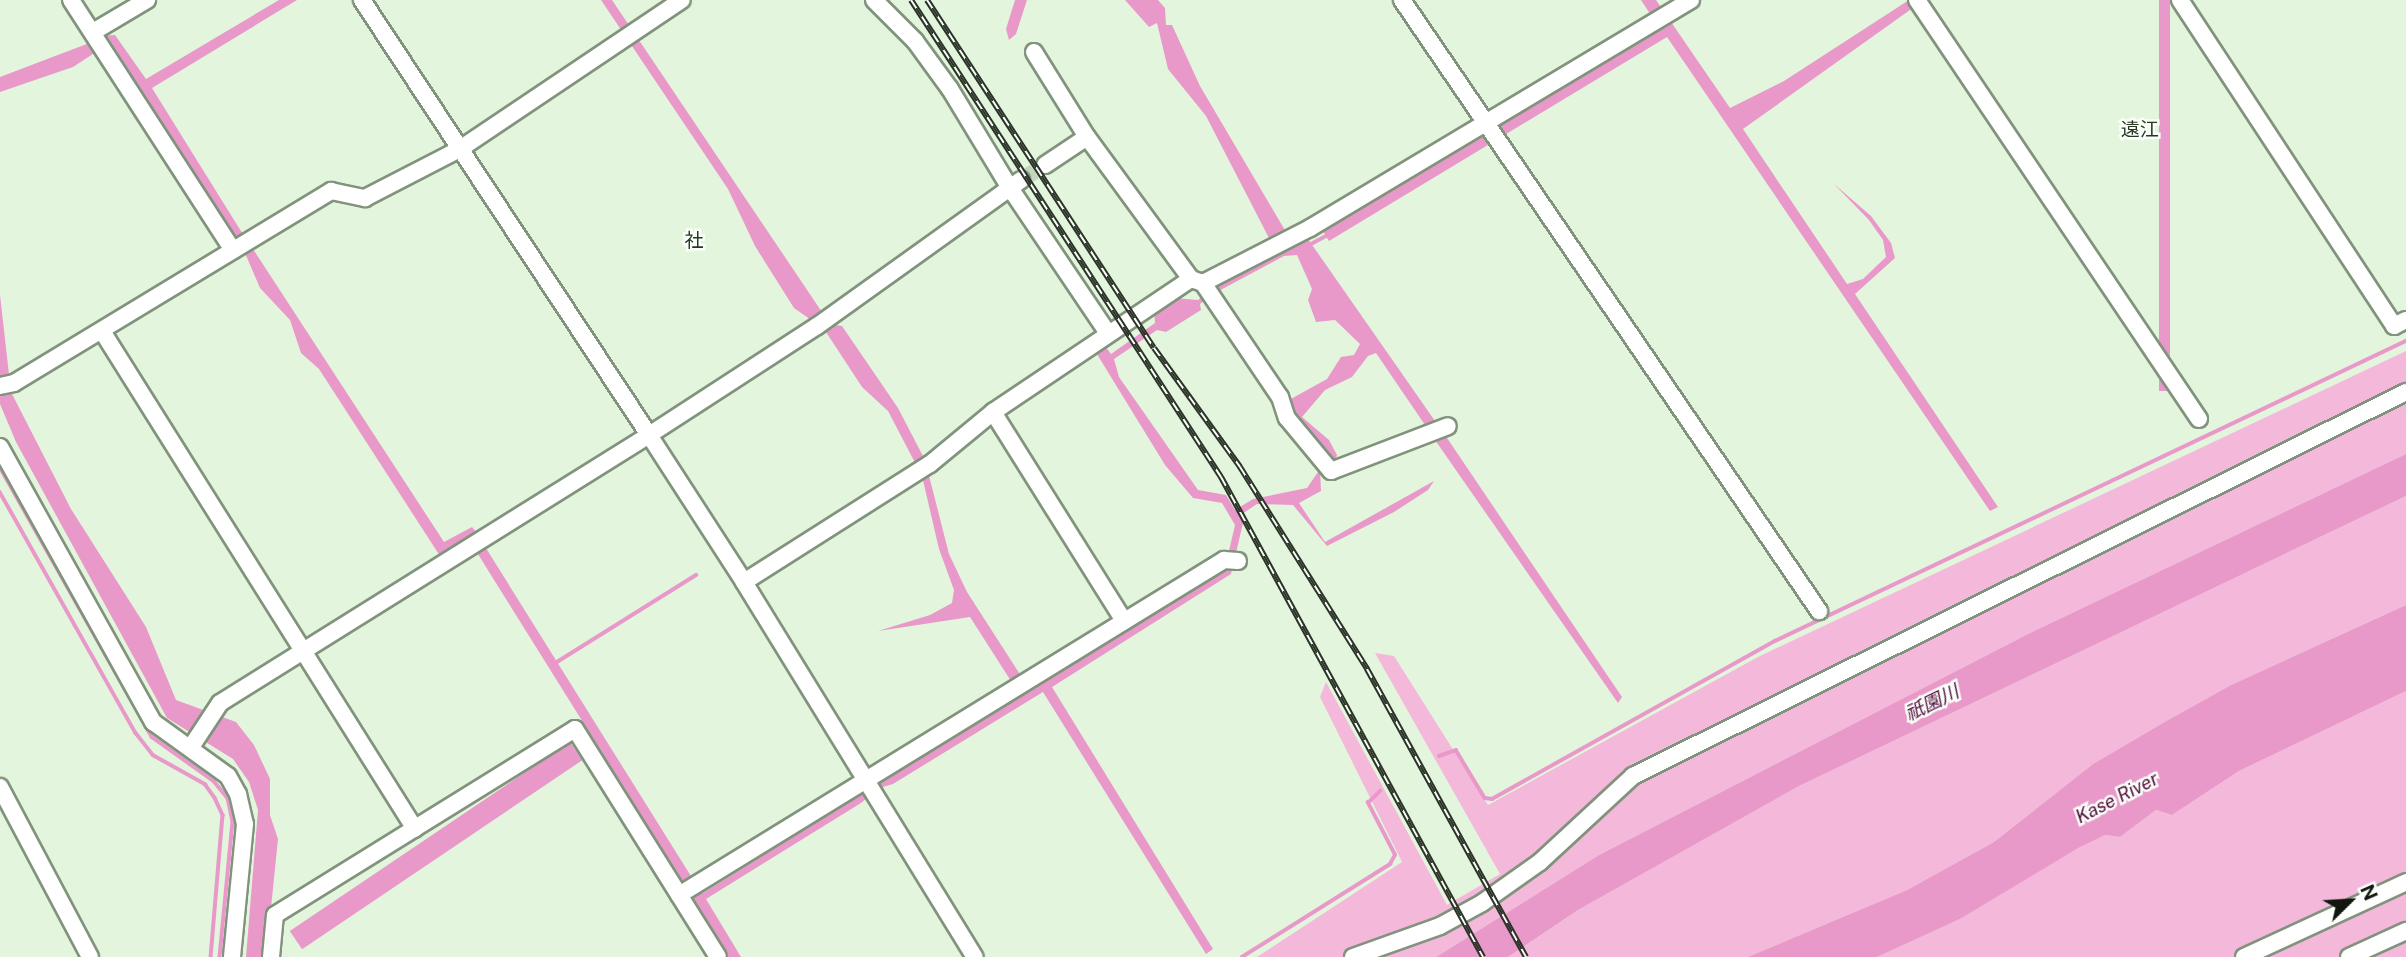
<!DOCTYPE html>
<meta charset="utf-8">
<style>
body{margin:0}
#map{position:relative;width:2406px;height:957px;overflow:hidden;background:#e3f6dd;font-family:"Public Sans","Noto Sans JP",sans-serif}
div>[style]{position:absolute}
.green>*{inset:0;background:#f3b8da}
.water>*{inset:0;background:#e999c9;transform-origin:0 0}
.stream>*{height:3.5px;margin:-1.75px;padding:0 1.75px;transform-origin:1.75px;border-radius:1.75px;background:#e999c9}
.minor-tunnel>*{height:16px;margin-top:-8px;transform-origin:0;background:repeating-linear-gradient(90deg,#c4d5be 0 16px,transparent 0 24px)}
.roads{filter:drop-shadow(2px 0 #82937d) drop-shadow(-2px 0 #82937d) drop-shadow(0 2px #82937d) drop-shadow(0 -2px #82937d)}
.minor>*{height:16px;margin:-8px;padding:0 8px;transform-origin:8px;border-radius:8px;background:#fff}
.rail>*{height:6px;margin-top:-3px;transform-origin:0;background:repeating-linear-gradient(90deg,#fafef9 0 10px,#2b3328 0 20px);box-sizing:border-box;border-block:2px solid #2b3328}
span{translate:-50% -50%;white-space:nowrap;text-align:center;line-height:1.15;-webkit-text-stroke:5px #fafef9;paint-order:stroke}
.neighbourhood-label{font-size:19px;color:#283623}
.water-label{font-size:19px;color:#540e3e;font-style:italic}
.north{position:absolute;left:2315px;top:866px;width:70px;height:70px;-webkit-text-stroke:5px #fafef9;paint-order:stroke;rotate:66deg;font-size:19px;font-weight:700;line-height:28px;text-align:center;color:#11170f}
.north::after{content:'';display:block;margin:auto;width:24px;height:32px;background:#11170f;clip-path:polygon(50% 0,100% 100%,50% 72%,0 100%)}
</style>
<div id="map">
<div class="green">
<div style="clip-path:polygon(2406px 351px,2406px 454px,2028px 634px,1599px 855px,1436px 957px,1257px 957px,1402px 862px,1320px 697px,1326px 682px,1447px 905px,1500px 874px,1375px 653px,1394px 656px,1488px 805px,1758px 657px)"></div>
<div style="clip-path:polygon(2406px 496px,2406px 605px,2231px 685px,2168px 720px,2093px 764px,1994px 842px,1907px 890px,1748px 957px,1508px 957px,1578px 910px,1799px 786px)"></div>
<div style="clip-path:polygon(2406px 691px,2406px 957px,1877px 957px,1960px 919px,2078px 847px,2105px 835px,2120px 837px,2156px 810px,2172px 815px,2239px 771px)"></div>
</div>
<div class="water">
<div style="clip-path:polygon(279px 0,297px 0,152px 88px,244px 236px,237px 241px,112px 46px,100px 36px,115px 35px,146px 79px)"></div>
<div style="clip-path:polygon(601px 0,612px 0,830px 324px,842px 326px,898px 408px,925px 460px,949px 554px,967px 592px,1021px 676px,1011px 681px,970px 617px,878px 631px,930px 615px,952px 603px,954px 590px,939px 549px,922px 476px,888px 411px,862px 387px,824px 329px,794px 308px,755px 246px,728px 189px)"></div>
<div style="clip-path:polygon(1015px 0,1027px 0,1016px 34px,1009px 40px,1006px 29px)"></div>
<div style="clip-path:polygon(1125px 0,1158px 0,1165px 8px,1166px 25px,1172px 25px,1200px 86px,1286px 232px,1280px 235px,1288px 248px,1308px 239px,1435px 421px,1425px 425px,1376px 353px,1368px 356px,1352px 377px,1325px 390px,1302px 417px,1329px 440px,1337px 455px,1335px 463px,1327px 463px,1296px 424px,1289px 400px,1327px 379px,1341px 357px,1354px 355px,1360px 344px,1335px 320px,1316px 322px,1308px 300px,1312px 289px,1297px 255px,1284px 256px,1213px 294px,1200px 304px,1201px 310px,1166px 332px,1157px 330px,1114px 359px,1119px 377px,1198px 490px,1226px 495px,1235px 510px,1253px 499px,1307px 488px,1320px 469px,1321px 491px,1299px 503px,1325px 542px,1434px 481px,1428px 490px,1394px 512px,1327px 546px,1293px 505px,1257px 504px,1239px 516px,1243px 523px,1231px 574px,1052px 687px,1213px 949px,1206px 954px,1043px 692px,893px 784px,879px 788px,861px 803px,706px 899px,741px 957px,728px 957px,693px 899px,694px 893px,703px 893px,1225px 568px,1235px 525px,1222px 503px,1193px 498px,1165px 465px,1095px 351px,1105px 346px,1111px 354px,1155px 323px,1154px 312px,1174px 298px,1198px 300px,1275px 238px,1270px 240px,1206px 116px,1168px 69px,1157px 23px,1149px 27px)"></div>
<div style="clip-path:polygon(1641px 0,1656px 0,1730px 108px,1784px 81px,1909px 0,1924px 0,1743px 129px,1847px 284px,1863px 279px,1886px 257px,1883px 240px,1869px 220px,1834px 184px,1871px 216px,1891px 243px,1895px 258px,1855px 294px,1998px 507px,1990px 511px,1667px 37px,1329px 241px,1323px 231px,1660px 29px)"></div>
<div style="left:2159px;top:0;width:11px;height:391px"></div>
<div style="clip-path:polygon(92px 42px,96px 52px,73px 67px,0 92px,0 77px)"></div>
<div style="clip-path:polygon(253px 249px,444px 542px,472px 527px,478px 534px,440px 556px,319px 369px,301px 353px,290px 320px,260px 288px,245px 253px)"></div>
<div style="clip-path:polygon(0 295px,11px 392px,71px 509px,146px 627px,176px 700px,236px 722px,254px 745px,270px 779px,270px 815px,278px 839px,266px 957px,246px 957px,258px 810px,249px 782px,233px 759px,167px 718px,16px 442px,0 404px)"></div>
<div style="clip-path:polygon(1445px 435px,1622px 697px,1618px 703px,1435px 440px)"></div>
<div style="clip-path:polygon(2406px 454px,2406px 496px,1799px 786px,1578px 910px,1508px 957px,1436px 957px,1599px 855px,2028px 634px)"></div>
<div style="left:484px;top:545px;width:396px;height:10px;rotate:58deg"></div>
<div style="clip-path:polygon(2406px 605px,2406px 691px,2239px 771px,2172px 815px,2156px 810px,2120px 837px,2105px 835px,2078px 848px,1960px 919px,1877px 957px,1748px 957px,1907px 890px,1994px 842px,2093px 764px,2168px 720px,2231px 685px)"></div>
<div style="left:570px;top:742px;width:22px;height:338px;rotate:56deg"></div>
</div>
<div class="stream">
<div style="left:1311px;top:244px;width:17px;rotate:-28deg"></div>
<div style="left:0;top:467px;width:310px;rotate:60.6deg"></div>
<div style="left:152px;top:737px;width:76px;rotate:35.4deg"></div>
<div style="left:214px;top:781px;width:22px;rotate:51deg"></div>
<div style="left:228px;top:798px;width:25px;rotate:78deg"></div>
<div style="left:233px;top:822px;width:136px;rotate:95.5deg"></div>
<div style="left:0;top:492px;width:277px;rotate:60.6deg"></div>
<div style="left:136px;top:733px;width:28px;rotate:52deg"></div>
<div style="left:153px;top:755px;width:60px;rotate:29.1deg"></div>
<div style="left:205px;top:784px;width:17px;rotate:54deg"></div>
<div style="left:215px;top:798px;width:19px;rotate:65deg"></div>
<div style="left:223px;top:815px;width:143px;rotate:94.8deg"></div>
<div style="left:557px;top:662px;width:164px;rotate:-32deg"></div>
<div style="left:1439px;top:756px;width:18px;rotate:-19deg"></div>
<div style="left:1456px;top:750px;width:56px;rotate:58.9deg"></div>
<div style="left:1485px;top:798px;width:7px;rotate:8deg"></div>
<div style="left:1492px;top:799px;width:324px;rotate:-29.2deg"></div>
<div style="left:1775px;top:641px;width:699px;rotate:-25.43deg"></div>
<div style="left:1242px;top:957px;width:175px;rotate:-32.1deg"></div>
<div style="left:1390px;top:864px;width:10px;rotate:-61deg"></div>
<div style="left:1395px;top:855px;width:59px;rotate:-117.4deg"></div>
<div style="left:1368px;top:803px;width:17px;rotate:-45deg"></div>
</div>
<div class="minor-tunnel">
<div style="left:1021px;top:180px;width:28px;rotate:-32deg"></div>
</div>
<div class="roads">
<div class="minor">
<div style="left:71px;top:0;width:298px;rotate:57.1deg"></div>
<div style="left:362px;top:0;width:521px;rotate:56.58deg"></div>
<div style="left:649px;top:435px;width:200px;rotate:-33deg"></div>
<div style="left:817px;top:326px;width:251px;rotate:-35.6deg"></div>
<div style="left:874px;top:0;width:58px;rotate:45deg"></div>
<div style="left:915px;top:41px;width:59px;rotate:53.9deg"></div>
<div style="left:950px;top:89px;width:116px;rotate:58.8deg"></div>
<div style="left:1010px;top:188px;width:174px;rotate:56deg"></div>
<div style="left:1402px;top:0;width:740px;rotate:55.69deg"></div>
<div style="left:1917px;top:0;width:505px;rotate:56.06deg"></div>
<div style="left:2180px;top:0;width:390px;rotate:56.7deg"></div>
<div style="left:2394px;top:326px;width:13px;rotate:-27deg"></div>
<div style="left:93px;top:32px;width:63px;rotate:-30.7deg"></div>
<div style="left:1034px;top:52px;width:100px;rotate:58.1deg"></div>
<div style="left:1087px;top:137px;width:176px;rotate:53.8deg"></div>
<div style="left:1045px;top:165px;width:50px;rotate:-33.7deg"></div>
<div style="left:1203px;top:283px;width:138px;rotate:56deg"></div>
<div style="left:1280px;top:397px;width:22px;rotate:72deg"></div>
<div style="left:1287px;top:418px;width:69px;rotate:50.3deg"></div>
<div style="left:1331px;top:471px;width:125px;rotate:-21deg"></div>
<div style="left:102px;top:331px;width:588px;rotate:57.85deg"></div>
<div style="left:0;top:386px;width:14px;rotate:-12deg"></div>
<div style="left:14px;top:383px;width:371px;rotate:-31.2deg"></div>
<div style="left:331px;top:191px;width:35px;rotate:12deg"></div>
<div style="left:365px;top:198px;width:107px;rotate:-27.3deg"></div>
<div style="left:460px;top:149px;width:267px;rotate:-33.9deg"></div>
<div style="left:993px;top:412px;width:247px;rotate:57.9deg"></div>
<div style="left:0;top:447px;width:315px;rotate:60.9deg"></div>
<div style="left:153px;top:722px;width:92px;rotate:35.8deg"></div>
<div style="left:228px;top:776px;width:21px;rotate:61deg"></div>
<div style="left:238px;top:794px;width:31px;rotate:77deg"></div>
<div style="left:245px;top:824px;width:134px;rotate:95.6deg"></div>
<div style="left:744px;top:582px;width:440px;rotate:58.4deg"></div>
<div style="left:191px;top:747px;width:53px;rotate:-56.6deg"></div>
<div style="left:220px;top:703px;width:506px;rotate:-31.99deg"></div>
<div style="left:649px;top:435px;width:175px;rotate:57.1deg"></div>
<div style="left:744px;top:582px;width:220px;rotate:-32.4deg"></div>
<div style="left:930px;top:464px;width:82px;rotate:-39.5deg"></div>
<div style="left:993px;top:412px;width:239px;rotate:-33.9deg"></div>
<div style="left:1191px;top:279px;width:13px;rotate:18deg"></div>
<div style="left:1203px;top:283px;width:120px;rotate:-27.2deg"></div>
<div style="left:1310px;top:228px;width:444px;rotate:-30.9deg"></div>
<div style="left:0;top:787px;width:192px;rotate:62.1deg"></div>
<div style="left:679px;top:895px;width:640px;rotate:-31.58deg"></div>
<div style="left:1224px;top:560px;width:14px;rotate:4deg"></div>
<div style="left:271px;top:957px;width:42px;rotate:-84.6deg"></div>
<div style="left:275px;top:915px;width:353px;rotate:-31.8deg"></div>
<div style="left:575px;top:729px;width:269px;rotate:57.9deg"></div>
<div style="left:1353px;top:957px;width:92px;rotate:-19.6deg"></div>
<div style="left:1440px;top:926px;width:48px;rotate:-28.7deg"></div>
<div style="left:1482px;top:903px;width:71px;rotate:-35.3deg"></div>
<div style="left:1540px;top:862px;width:127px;rotate:-42.8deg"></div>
<div style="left:1633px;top:776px;width:863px;rotate:-26.42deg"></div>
<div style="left:2244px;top:957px;width:179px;rotate:-24.8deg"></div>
<div style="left:2349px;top:957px;width:63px;rotate:-24.5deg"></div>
</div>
</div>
<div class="rail">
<div style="left:911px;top:0;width:569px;rotate:56.98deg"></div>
<div style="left:1221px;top:477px;width:547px;rotate:61.37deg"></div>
<div style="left:927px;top:0;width:415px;rotate:56.9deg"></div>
<div style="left:1154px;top:348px;width:147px;rotate:54.1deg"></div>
<div style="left:1240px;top:467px;width:239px;rotate:57.8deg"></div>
<div style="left:1367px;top:669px;width:329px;rotate:61.1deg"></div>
</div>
<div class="neighbourhood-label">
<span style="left:2140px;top:130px">遠江</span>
<span style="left:694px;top:241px">社</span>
</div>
<div class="water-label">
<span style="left:1932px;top:703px;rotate:-26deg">祇園川</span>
<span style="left:2117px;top:798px;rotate:-27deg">Kase River</span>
</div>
<div class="north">N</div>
</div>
